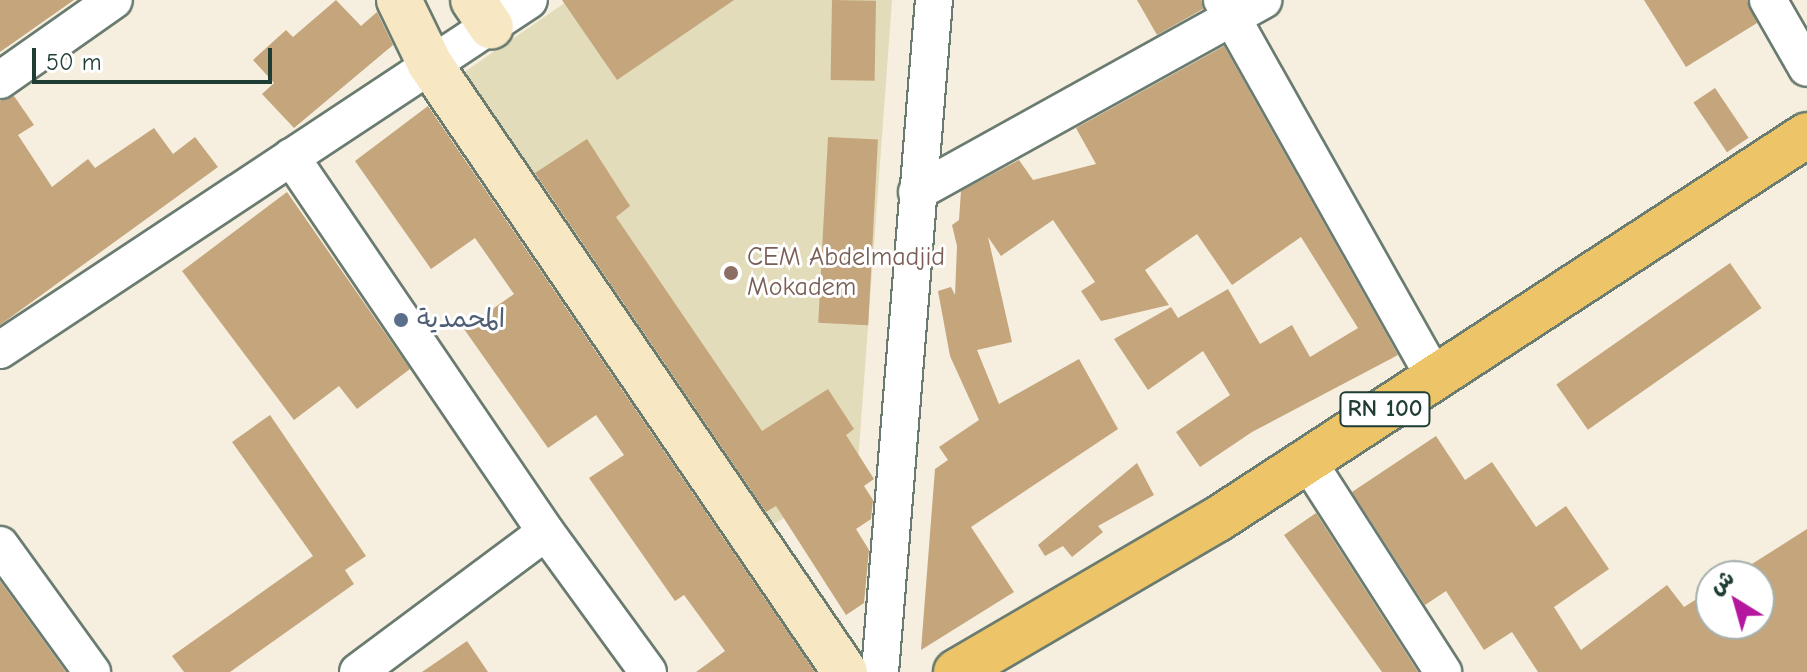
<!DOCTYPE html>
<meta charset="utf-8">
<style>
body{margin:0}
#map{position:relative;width:1807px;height:672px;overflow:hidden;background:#f6efdf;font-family:"Comic Neue","Playpen Sans Arabic",sans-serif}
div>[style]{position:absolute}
.built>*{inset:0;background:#e2dcba}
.building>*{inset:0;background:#c4a57c;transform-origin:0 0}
.roads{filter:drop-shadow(2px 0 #6a7b70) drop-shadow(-2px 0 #6a7b70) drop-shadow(0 2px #6a7b70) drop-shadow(0 -2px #6a7b70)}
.street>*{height:36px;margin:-18px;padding:0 18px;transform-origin:18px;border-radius:18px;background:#fff}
.secondary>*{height:44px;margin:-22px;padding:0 22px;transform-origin:22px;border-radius:22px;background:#f8e7c3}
.primary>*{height:44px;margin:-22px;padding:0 22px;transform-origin:22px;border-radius:22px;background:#eec469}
.dots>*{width:22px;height:22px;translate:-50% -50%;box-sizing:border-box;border:4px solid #fff;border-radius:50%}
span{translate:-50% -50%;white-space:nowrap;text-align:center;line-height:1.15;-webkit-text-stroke:6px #fff;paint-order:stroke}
.shield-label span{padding:2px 6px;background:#fff;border:2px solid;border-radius:6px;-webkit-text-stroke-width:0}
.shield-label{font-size:24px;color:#1f3d34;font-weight:700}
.education-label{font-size:26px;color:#785e54}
.left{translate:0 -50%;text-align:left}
.service-label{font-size:26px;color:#4e5e75}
.north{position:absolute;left:1695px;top:560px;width:80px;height:80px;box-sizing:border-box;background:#fff;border:2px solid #a5b1ae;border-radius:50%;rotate:323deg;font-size:22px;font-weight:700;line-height:32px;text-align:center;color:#1f3d34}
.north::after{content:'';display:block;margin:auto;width:28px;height:36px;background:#b5179e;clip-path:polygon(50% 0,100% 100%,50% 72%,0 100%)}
.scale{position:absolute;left:32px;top:48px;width:240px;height:36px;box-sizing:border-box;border:4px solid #1f3d34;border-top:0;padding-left:10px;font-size:24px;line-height:28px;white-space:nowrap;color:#1f3d34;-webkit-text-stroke:6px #fff;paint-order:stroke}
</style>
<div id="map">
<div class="built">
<div style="clip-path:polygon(569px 0,892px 0,857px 476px,760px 532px,460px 75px)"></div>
</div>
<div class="building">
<div style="clip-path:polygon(0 0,74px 0,0 52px)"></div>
<div style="clip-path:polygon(336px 0,361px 26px,377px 12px,393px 45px,294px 128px,262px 94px,274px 83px,253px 60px,286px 30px,293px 37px)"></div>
<div style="clip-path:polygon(562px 0,734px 0,617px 80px)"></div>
<div style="left:832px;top:0;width:44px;height:80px;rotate:1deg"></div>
<div style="clip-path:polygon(1137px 0,1201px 0,1203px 9px,1157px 35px)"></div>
<div style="clip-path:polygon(1644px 0,1747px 0,1757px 23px,1686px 67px)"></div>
<div style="clip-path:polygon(1224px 46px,1398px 355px,1252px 432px,1200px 467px,1176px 432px,1230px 395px,1203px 351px,1148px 390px,1114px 339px,1171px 307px,1178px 318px,1228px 289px,1260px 344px,1292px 325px,1310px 357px,1358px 328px,1301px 237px,1232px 285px,1197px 234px,1145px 270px,1169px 305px,1101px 321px,1081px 291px,1095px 282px,1053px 220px,1001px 256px,988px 237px,1012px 342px,977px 350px,999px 404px,1079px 359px,1118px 429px,971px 527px,1014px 592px,921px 650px,935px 469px,948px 460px,939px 447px,979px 420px,950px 356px,938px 291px,951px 287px,955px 295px,957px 246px,952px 225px,959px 220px,961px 191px,1019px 160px,1033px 180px,1096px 164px,1076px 128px)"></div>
<div style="left:1715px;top:88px;width:60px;height:26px;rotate:56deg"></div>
<div style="clip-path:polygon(14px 96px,34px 125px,18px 135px,52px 187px,88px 159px,95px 168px,154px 128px,173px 154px,195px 137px,218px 167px,0 325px,0 101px)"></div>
<div style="clip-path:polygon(428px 106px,815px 672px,696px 672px,725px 651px,684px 595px,675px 601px,589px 478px,624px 455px,596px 415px,548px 448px,464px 329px,514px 294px,475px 238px,431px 269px,355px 161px)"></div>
<div style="left:828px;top:137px;width:50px;height:186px;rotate:3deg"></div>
<div style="clip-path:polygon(587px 139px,630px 206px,616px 217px,762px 431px,828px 389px,854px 429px,846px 435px,874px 479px,864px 486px,873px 500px,871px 519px,856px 529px,869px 550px,864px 603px,846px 615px,776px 506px,766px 512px,535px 173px)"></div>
<div style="clip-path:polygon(287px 192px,410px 369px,357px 409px,339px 386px,294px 420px,182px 271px)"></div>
<div style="left:1730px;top:263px;width:55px;height:212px;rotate:55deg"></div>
<div style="clip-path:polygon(270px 415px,366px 556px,345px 570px,354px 584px,230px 672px,184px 672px,172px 656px,313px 556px,232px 442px)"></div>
<div style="clip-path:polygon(1436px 436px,1465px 480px,1492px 462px,1536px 527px,1566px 506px,1609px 569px,1554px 607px,1581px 650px,1667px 585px,1684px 607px,1711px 590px,1711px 624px,1759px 624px,1759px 576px,1733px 576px,1807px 529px,1807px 672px,1538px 672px,1512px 632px,1484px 650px,1446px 591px,1425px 605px,1352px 492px)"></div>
<div style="clip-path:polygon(1137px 463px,1154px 495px,1098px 526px,1103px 532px,1072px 557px,1063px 546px,1045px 556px,1038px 545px)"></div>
<div style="clip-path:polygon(1316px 513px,1418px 672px,1382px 672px,1284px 535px)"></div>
<div style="clip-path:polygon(0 581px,66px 672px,0 672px)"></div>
<div style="clip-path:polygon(467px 641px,488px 672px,422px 672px)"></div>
</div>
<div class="roads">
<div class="street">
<div style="left:1222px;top:0;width:432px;rotate:60.6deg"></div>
<div style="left:1768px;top:0;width:78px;rotate:60.2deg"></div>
<div style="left:0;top:80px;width:139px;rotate:-35.1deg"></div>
<div style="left:291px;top:157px;width:453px;rotate:55.8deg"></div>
<div style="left:546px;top:532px;width:173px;rotate:53.9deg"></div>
<div style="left:917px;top:192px;width:396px;rotate:-29deg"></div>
<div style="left:0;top:350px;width:634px;rotate:-33.49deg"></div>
<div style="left:1307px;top:460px;width:252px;rotate:57.3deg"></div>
<div style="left:0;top:545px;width:157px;rotate:54.1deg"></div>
<div style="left:358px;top:672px;width:234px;rotate:-36.7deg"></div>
<div style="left:880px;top:672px;width:674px;rotate:-85.41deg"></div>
</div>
<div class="secondary">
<div style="left:399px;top:0;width:71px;rotate:64.2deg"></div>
<div style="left:430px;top:64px;width:736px;rotate:55.68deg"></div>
<div style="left:473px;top:0;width:32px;rotate:56deg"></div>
</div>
<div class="primary">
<div style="left:956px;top:672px;width:303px;rotate:-30.3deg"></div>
<div style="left:1218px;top:519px;width:703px;rotate:-33.1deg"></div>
</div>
</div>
<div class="dots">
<div style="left:731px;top:273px;background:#8d6e63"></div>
<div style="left:401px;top:320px;background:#5c6f8a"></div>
</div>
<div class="shield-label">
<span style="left:1385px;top:409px">RN 100</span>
</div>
<div class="education-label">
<span class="left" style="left:747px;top:273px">CEM Abdelmadjid<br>Mokadem</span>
</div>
<div class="service-label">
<span class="left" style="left:417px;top:320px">المحمدية</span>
</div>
<div class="north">ش</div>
<div class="scale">50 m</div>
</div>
